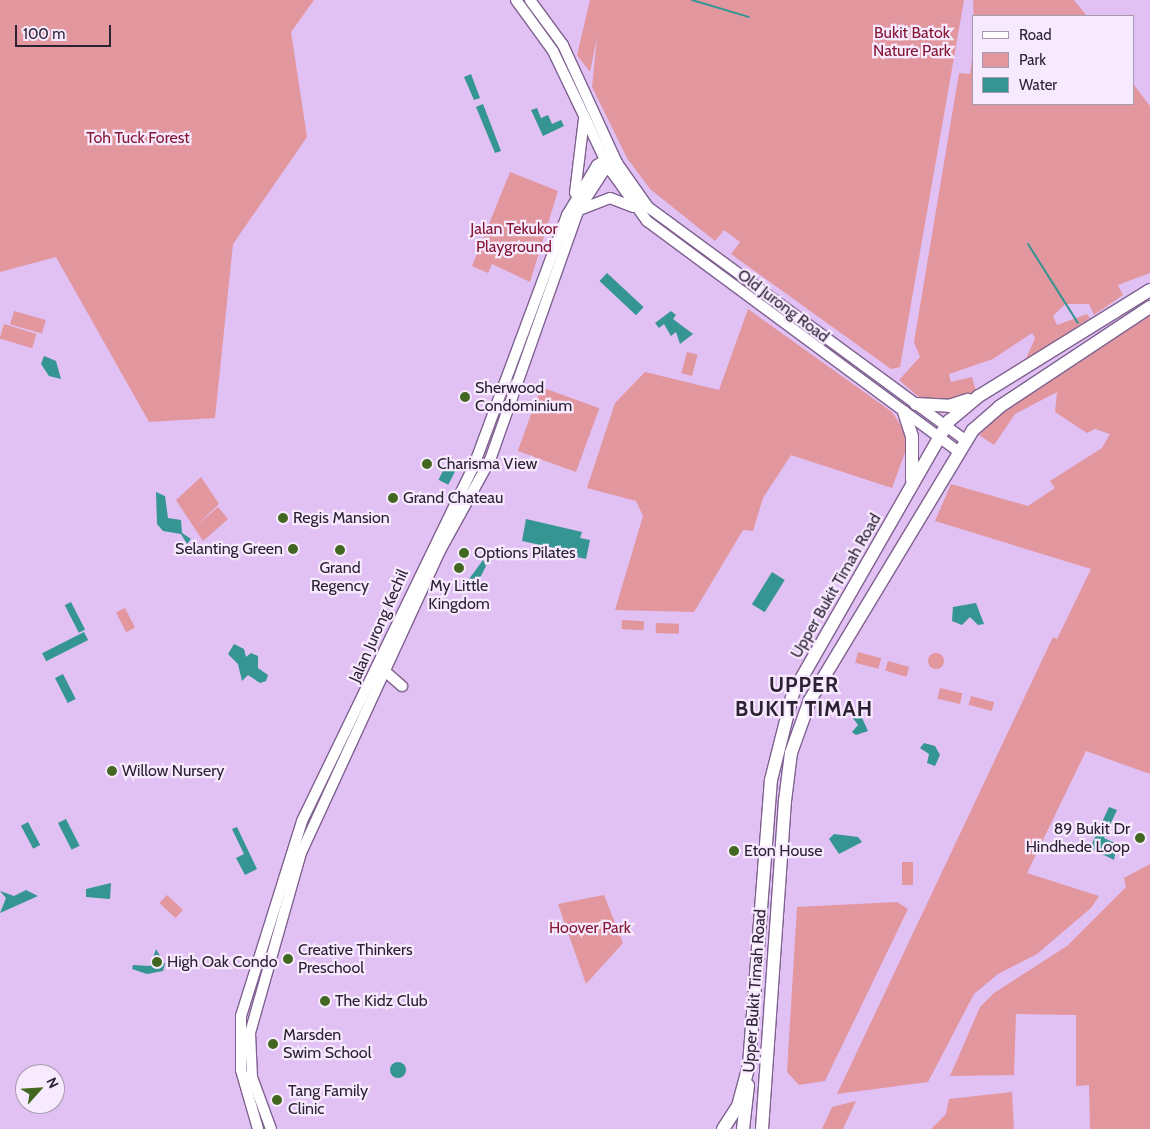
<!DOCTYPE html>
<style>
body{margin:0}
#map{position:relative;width:1150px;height:1129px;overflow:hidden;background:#e1c0f4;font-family:Cabin,sans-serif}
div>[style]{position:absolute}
.green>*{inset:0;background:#e2969e;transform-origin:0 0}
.round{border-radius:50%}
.water>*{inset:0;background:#349592;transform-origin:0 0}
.stream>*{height:2px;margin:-1px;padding:0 1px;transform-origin:1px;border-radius:1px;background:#349592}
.roads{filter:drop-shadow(1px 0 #7f6190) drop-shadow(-1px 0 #7f6190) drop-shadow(0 1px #7f6190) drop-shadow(0 -1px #7f6190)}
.secondary>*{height:10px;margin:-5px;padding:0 5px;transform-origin:5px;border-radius:5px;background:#fff}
.highway>*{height:12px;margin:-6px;padding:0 6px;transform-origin:6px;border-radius:6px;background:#fff}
.dots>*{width:14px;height:14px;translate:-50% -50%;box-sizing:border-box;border:2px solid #f7eaff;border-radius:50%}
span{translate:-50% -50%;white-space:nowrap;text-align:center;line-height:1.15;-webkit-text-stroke:4.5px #f7eaff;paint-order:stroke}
.park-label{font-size:16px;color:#851934}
.street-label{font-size:16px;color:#2d2134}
.poi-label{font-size:16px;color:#2d2134}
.left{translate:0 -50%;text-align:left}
.right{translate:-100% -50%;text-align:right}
.district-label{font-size:21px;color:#2d2134;font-weight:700;letter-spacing:1px}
.legend{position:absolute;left:972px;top:15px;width:162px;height:90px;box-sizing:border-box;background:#f7eaff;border:1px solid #a69aae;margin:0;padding:6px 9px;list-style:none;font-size:15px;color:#2d2134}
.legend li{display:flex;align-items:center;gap:10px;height:25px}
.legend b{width:25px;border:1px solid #a69aae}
.north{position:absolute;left:15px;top:1064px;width:50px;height:50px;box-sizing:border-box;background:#f7eaff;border:1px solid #a69aae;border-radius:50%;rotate:64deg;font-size:14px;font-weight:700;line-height:20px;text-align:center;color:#2d2134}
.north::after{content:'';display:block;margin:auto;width:18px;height:22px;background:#426720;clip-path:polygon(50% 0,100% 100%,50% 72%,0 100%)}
.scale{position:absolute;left:15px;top:25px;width:96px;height:22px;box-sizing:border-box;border:2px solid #2d2134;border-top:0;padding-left:6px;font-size:15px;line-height:18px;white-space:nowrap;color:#2d2134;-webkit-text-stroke:4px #f7eaff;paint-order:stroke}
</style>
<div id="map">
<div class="green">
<div style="clip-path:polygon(0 0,314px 0,291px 32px,307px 137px,233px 244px,215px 418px,149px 422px,56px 257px,0 272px)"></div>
<div style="clip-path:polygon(590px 0,964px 0,900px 367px,891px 369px,731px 254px,740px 242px,724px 230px,715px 241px,650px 189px,627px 158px,592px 87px,597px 37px,590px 72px,577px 55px)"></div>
<div style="clip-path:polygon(973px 0,1074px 0,1087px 16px,974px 20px)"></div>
<div style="clip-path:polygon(974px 43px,974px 104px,1134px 104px,1134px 85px,1150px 106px,1150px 273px,1118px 285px,1123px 295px,1094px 315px,1089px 304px,1065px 304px,1053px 316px,1057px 325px,1087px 314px,1090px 318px,1025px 361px,1035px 338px,1032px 333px,993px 359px,949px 374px,951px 382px,972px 377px,976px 391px,964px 398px,920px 398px,899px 380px,920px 357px,914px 342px,959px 73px,970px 74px)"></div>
<div style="clip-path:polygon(510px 172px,558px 191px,530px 282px,492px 264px,488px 273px,472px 266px)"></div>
<div style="clip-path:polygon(748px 309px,892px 412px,910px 439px,892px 488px,791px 455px,763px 498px,753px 531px,743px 530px,694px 612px,615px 610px,643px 516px,636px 501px,587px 488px,615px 403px,645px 372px,719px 390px)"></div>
<div style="left:14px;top:311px;width:33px;height:14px;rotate:16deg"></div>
<div style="clip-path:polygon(1150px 314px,1150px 774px,1086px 751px,1027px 873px,1099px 896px,1091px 908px,1037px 954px,998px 974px,974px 994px,928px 1082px,837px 1094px,1053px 637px,1057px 639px,1091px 569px,935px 521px,951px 484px,1028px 506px,1055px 488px,1050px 481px,1102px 448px,1110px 434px,1095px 429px,1087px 433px,1055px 412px,1057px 392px,1015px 414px,994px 445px,979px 435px,1002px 412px)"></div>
<div style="left:4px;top:324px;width:34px;height:15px;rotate:17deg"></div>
<div style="left:687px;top:352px;width:11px;height:22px;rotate:15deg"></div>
<div style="left:541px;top:387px;width:62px;height:68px;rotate:20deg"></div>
<div style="clip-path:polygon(201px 477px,219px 504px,196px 526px,218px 507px,228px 519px,203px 541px,176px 500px)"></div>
<div style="left:125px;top:608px;width:22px;height:10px;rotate:63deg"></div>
<div style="left:622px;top:620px;width:22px;height:9px;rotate:3deg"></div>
<div style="left:656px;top:623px;width:23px;height:10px;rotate:2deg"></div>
<div style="left:858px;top:652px;width:24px;height:11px;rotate:15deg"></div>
<div class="round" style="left:928px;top:653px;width:16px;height:16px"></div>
<div style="left:888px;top:661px;width:22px;height:10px;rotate:16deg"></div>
<div style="left:940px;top:688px;width:23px;height:11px;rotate:13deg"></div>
<div style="left:971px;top:696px;width:24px;height:9px;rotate:15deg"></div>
<div style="left:902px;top:862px;width:11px;height:23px"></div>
<div style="clip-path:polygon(1150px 864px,1150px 1129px,1090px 1129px,1089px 1085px,1076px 1086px,1076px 1015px,1016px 1014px,1014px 1075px,950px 1076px,980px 1007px,994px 993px,1067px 946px,1126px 887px,1124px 878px)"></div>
<div style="left:167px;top:895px;width:22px;height:11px;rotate:43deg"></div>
<div style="clip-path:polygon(604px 895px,623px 943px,586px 984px,558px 904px)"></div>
<div style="clip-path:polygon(897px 902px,908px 909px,825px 1081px,799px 1085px,787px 1072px,797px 907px)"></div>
<div style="clip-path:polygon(1012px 1092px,1014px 1129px,931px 1129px,946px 1114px,949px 1099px)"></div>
<div style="clip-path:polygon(856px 1101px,843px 1129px,822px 1129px,832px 1107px)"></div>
</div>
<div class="water">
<div style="clip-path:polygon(471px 74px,480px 98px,474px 100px,464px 77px)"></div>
<div style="clip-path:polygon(483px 104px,501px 151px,495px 153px,476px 107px)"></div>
<div style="clip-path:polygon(537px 108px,541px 118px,548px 115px,552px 124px,561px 120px,564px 126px,543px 136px,531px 110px)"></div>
<div style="left:607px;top:273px;width:50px;height:11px;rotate:43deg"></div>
<div style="clip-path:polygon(671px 311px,676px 315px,673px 319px,693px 334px,680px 344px,676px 332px,671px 336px,664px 324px,659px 328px,655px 323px)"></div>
<div style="clip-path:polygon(44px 356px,56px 361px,61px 379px,49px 376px,41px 364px)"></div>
<div style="left:448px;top:461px;width:11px;height:21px;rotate:27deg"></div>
<div style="clip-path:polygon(156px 492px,165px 496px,168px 518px,181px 520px,182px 533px,191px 539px,187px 544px,181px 534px,163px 531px,157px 524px)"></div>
<div style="clip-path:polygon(526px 519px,582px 532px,580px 538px,590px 540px,586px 559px,577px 557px,578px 553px,522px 541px)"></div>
<div style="clip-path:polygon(483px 560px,486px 566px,475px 588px,467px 584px,469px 579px)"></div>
<div style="left:772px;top:572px;width:15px;height:38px;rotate:32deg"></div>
<div style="left:71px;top:602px;width:31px;height:7px;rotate:63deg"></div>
<div style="clip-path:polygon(976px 603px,984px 624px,978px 625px,970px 617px,962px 625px,952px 621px,953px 607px)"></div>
<div style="left:84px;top:632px;width:9px;height:47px;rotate:63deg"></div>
<div style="clip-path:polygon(234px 644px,244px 649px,246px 657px,251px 653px,258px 656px,258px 668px,268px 675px,266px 681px,260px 683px,248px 675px,242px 681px,238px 664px,228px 654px)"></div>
<div style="left:63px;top:674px;width:28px;height:9px;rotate:63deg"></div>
<div style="clip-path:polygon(858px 709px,868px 731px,856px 735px,852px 732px,858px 725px,852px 717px)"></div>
<div style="clip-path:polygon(924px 743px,935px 746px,940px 755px,935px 766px,927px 763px,929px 754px,920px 748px)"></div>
<div style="clip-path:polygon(1109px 807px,1117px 810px,1104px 838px,1117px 844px,1114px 860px,1090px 848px)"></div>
<div style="left:66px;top:819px;width:30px;height:9px;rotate:63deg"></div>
<div style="left:28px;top:822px;width:26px;height:8px;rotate:62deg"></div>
<div style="clip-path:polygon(237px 827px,257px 869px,245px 875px,236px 858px,244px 854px,232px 829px)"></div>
<div style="clip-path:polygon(834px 834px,858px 837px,862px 842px,839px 854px,829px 839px)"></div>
<div style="clip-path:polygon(111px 883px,110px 899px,86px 897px,86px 889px)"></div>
<div style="clip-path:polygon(26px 890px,38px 896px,0 913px,6px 898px,0 891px,14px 896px)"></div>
<div style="clip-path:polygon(156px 949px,165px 964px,163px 971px,147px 974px,132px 969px,133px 965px,150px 966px)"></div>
<div class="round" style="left:390px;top:1062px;width:16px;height:16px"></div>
</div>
<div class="stream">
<div style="left:692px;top:0;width:59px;rotate:16.6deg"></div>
<div style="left:1028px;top:244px;width:93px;rotate:57.7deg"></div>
</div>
<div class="roads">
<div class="secondary">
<div style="left:516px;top:0;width:63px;rotate:54deg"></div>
<div style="left:553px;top:51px;width:130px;rotate:64.4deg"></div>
<div style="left:609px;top:168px;width:65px;rotate:54.4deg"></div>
<div style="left:647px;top:221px;width:385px;rotate:36.5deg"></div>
<div style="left:530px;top:0;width:56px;rotate:53.7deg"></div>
<div style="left:563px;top:45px;width:130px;rotate:65.4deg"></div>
<div style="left:617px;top:163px;width:54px;rotate:54.8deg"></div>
<div style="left:648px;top:207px;width:393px;rotate:36.3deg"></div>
<div style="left:575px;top:193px;width:75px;rotate:-83.1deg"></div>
<div style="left:579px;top:210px;width:33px;rotate:-21deg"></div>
<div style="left:610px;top:198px;width:25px;rotate:21deg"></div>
<div style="left:387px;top:673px;width:20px;rotate:41deg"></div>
<div style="left:258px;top:1129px;width:61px;rotate:-106.1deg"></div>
<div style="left:241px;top:1070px;width:54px;rotate:-90deg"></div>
<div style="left:241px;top:1016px;width:204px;rotate:-72.6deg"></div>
<div style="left:302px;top:821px;width:392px;rotate:-64.2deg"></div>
<div style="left:473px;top:468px;width:270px;rotate:-69.6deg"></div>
<div style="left:567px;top:215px;width:58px;rotate:-59deg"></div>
<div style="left:597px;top:165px;width:19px;rotate:-32deg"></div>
<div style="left:271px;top:1129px;width:55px;rotate:-110.1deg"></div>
<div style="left:252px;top:1077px;width:44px;rotate:-92.6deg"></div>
<div style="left:250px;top:1033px;width:187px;rotate:-74.2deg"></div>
<div style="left:301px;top:853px;width:335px;rotate:-65.3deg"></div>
<div style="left:441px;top:549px;width:102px;rotate:-61.2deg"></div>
<div style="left:490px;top:460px;width:264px;rotate:-70.5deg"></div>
<div style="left:578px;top:211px;width:46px;rotate:-57.3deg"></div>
<div style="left:603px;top:172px;width:17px;rotate:-33deg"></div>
</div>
<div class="highway">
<div style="left:916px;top:404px;width:33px;rotate:3deg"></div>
<div style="left:949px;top:406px;width:20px;rotate:-18deg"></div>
<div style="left:904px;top:412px;width:26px;rotate:72deg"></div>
<div style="left:912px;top:437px;width:43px;rotate:90deg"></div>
<div style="left:723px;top:1129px;width:27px;rotate:-57deg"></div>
<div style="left:738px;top:1106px;width:42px;rotate:-75deg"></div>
<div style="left:749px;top:1065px;width:286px;rotate:-85.6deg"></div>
<div style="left:771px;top:780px;width:90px;rotate:-75.8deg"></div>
<div style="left:793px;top:693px;width:314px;rotate:-60.2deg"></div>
<div style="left:949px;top:421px;width:39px;rotate:-40deg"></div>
<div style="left:979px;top:396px;width:201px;rotate:-31.8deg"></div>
<div style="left:743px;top:1129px;width:44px;rotate:-83.5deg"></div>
<div style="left:762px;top:1129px;width:329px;rotate:-86deg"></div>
<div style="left:785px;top:801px;width:48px;rotate:-82.9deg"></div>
<div style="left:791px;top:753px;width:56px;rotate:-70.3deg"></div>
<div style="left:810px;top:700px;width:315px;rotate:-58.9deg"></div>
<div style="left:973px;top:430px;width:35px;rotate:-41deg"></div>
<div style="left:999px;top:407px;width:181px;rotate:-33.5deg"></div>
</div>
</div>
<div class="dots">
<div style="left:465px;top:397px;background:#426720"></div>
<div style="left:427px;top:464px;background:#426720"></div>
<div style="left:393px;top:498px;background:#426720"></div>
<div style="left:283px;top:518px;background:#426720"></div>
<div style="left:293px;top:549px;background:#426720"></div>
<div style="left:340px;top:550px;background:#426720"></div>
<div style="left:464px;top:553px;background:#426720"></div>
<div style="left:459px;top:568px;background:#426720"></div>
<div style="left:112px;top:771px;background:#426720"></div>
<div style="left:1140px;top:838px;background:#426720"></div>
<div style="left:734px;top:851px;background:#426720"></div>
<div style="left:288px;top:959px;background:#426720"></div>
<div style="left:157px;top:962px;background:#426720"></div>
<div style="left:325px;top:1001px;background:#426720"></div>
<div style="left:273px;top:1044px;background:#426720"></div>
<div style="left:277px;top:1100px;background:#426720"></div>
</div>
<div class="park-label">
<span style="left:912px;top:42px">Bukit Batok<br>Nature Park</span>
<span style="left:138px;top:138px">Toh Tuck Forest</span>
<span style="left:514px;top:238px">Jalan Tekukor<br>Playground</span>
<span style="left:590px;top:928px">Hoover Park</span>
</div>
<div class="street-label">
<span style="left:783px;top:306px;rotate:37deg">Old Jurong Road</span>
<span style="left:836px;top:586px;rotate:-60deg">Upper Bukit Timah Road</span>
<span style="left:379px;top:626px;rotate:-66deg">Jalan Jurong Kechil</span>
<span style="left:755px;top:991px;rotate:-86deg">Upper Bukit Timah Road</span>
</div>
<div class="poi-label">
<span class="left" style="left:475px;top:397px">Sherwood<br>Condominium</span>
<span class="left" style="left:437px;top:464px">Charisma View</span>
<span class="left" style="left:403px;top:498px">Grand Chateau</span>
<span class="left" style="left:293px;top:518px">Regis Mansion</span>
<span class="right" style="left:283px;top:549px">Selanting Green</span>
<span class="left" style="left:474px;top:553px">Options Pilates</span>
<span style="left:340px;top:577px">Grand<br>Regency</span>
<span style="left:459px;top:595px">My Little<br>Kingdom</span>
<span class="left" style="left:122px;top:771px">Willow Nursery</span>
<span class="right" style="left:1130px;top:838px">89 Bukit Dr<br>Hindhede Loop</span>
<span class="left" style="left:744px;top:851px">Eton House</span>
<span class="left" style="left:298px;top:959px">Creative Thinkers<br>Preschool</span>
<span class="left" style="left:167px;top:962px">High Oak Condo</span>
<span class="left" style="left:335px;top:1001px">The Kidz Club</span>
<span class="left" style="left:283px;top:1044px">Marsden<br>Swim School</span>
<span class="left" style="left:288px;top:1100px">Tang Family<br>Clinic</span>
</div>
<div class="district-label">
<span style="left:804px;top:697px">UPPER<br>BUKIT TIMAH</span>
</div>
<ul class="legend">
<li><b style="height:6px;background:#fff"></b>Road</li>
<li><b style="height:14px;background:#e2969e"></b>Park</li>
<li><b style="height:14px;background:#349592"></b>Water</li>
</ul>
<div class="north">N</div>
<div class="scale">100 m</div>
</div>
